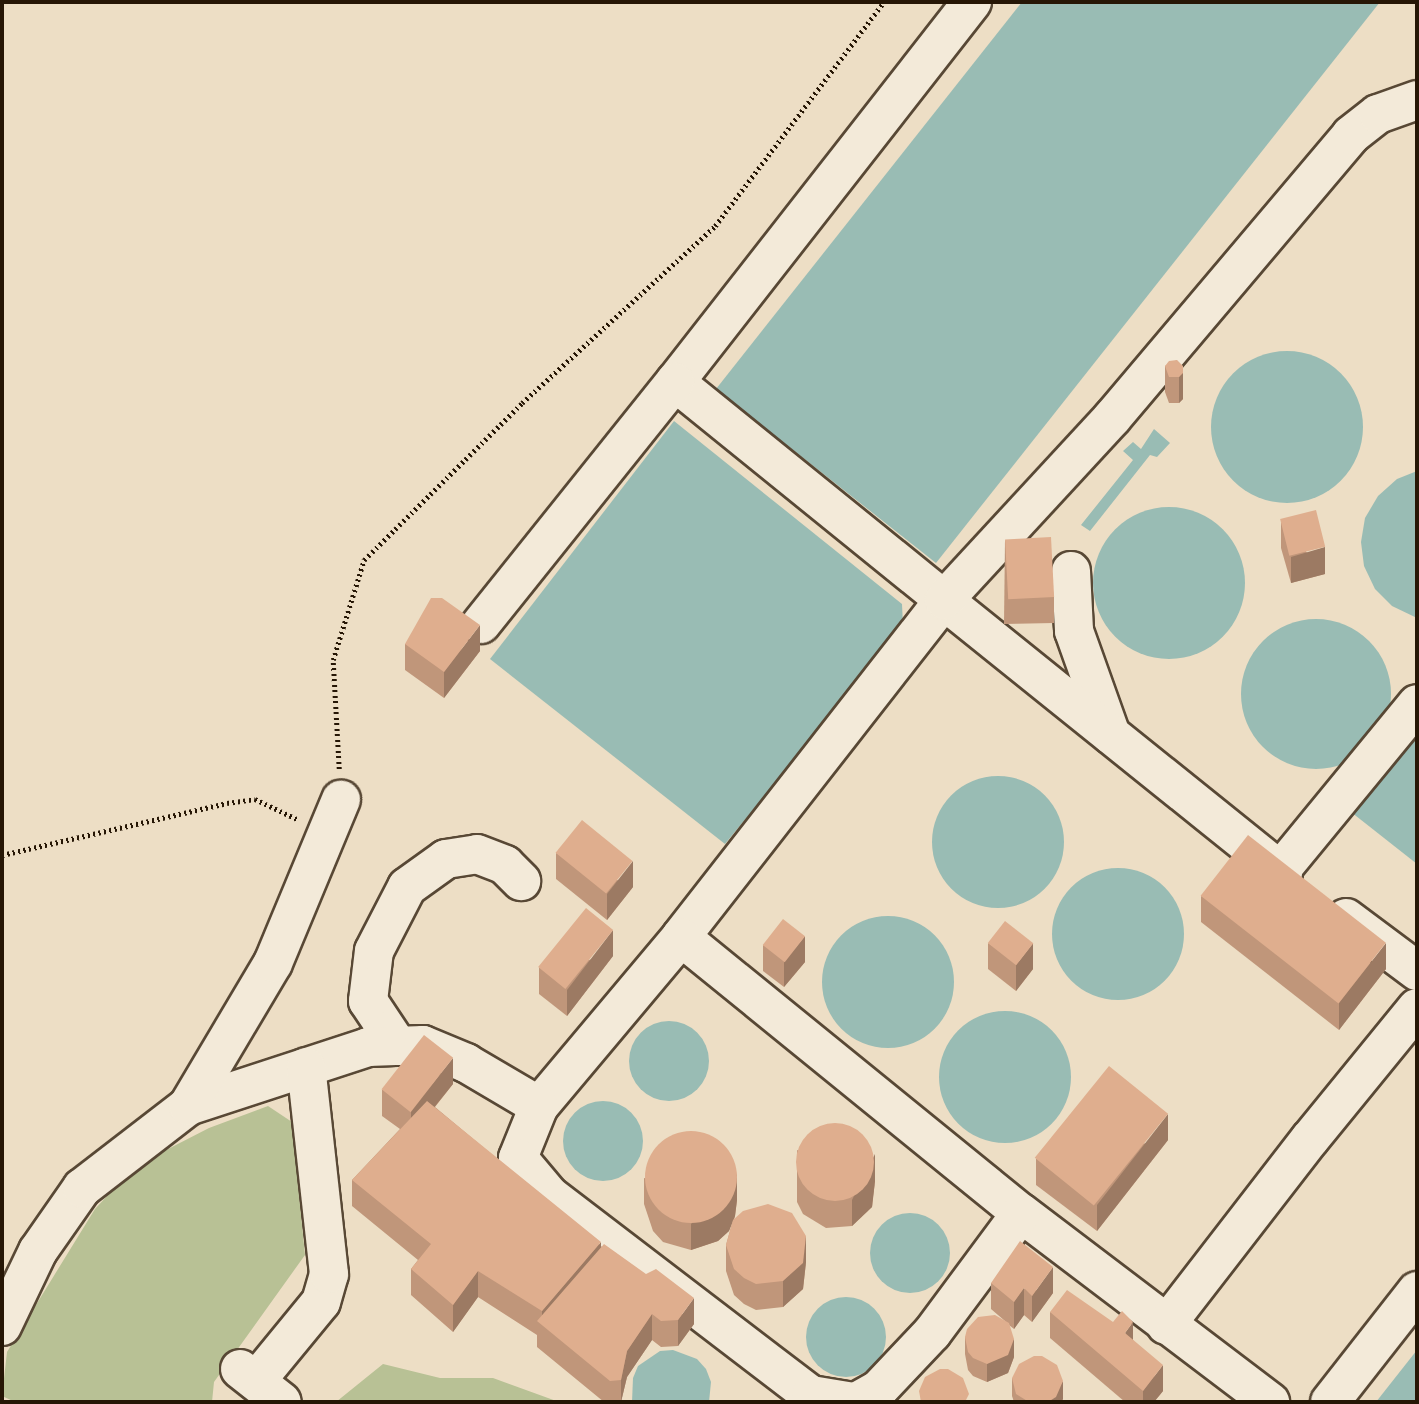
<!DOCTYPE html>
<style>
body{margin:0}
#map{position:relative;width:1419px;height:1404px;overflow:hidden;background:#eddec5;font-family:"IM FELL French Canon",serif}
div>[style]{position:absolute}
.green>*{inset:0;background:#b8c195}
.water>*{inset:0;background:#99bcb4}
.round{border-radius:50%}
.path>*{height:4.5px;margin-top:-2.25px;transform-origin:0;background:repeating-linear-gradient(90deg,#261605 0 2px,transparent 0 5.5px)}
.roads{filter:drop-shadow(2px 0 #584835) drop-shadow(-2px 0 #584835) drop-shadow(0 2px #584835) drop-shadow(0 -2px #584835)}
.minor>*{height:38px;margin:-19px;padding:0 19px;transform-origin:19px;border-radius:19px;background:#f3ead9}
.wall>*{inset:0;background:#c0967a}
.shaded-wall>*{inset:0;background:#9c7a63}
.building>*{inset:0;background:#dfae8e;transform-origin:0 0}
span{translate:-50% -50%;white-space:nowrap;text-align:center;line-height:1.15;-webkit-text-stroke:5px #f3ead9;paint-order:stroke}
.frame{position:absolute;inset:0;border:4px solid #261605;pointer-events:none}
</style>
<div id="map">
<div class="green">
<div style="clip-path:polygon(268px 1106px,292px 1122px,305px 1255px,214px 1382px,212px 1402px,15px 1402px,2px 1396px,7px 1352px,95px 1209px,135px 1166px,209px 1128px)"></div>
<div style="clip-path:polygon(383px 1364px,440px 1378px,493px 1378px,559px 1402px,336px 1402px)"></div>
</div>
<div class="water">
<div style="clip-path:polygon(1022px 2px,1380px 2px,936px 563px,716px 389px)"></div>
<div class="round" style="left:1211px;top:351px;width:152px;height:152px"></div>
<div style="clip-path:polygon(674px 421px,902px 604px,903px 626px,725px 844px,490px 659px)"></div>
<div style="clip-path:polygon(1154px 429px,1170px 443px,1157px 457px,1150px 455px,1090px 531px,1081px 525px,1133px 460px,1123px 451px,1133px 442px,1141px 449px)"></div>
<div style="clip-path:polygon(1417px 471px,1417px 618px,1392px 606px,1375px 589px,1364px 566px,1361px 542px,1365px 518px,1378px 496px,1397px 479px)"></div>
<div class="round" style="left:1093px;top:507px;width:152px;height:152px"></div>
<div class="round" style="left:1241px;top:619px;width:150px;height:150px"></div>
<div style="clip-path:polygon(1417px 729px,1417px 864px,1351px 812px)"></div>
<div class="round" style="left:932px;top:776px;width:132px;height:132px"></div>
<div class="round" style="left:1052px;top:868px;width:132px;height:132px"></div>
<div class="round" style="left:822px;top:916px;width:132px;height:132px"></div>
<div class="round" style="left:939px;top:1011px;width:132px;height:132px"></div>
<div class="round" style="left:629px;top:1021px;width:80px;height:80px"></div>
<div class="round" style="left:563px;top:1101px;width:80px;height:80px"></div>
<div class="round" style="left:870px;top:1213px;width:80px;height:80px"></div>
<div class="round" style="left:806px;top:1297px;width:80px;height:80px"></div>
<div style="clip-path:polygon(673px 1350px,697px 1359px,706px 1369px,711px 1382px,709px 1402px,632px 1402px,633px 1378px,638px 1366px,660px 1351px)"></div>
<div style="clip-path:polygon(1417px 1350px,1417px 1402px,1376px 1402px)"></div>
</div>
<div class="path">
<div style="left:339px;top:769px;width:109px;rotate:-93.2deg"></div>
<div style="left:333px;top:660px;width:105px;rotate:-72.8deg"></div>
<div style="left:364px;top:560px;width:223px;rotate:-44.8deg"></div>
<div style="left:522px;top:403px;width:262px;rotate:-42.5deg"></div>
<div style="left:715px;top:226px;width:281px;rotate:-53deg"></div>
<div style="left:2px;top:855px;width:231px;rotate:-13deg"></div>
<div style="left:227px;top:803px;width:28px;rotate:-8deg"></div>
<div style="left:255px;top:799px;width:47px;rotate:25.5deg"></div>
</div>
<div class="roads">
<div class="minor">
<div style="left:972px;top:2px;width:482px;rotate:128deg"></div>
<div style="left:675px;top:382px;width:346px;rotate:39deg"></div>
<div style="left:944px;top:600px;width:427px;rotate:128deg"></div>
<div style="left:681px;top:937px;width:438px;rotate:39.1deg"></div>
<div style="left:1021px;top:1213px;width:313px;rotate:37.2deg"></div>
<div style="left:1071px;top:571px;width:60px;rotate:87.1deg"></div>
<div style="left:1074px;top:631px;width:110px;rotate:70.4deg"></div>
<div style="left:481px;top:624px;width:310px;rotate:-51.3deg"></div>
<div style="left:1280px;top:871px;width:216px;rotate:-50.6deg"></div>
<div style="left:1283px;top:873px;width:435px;rotate:-141.2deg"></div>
<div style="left:944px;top:600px;width:248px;rotate:-47.3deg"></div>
<div style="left:1112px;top:418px;width:370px;rotate:-49.8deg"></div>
<div style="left:1351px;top:135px;width:34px;rotate:-38deg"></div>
<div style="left:1378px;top:114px;width:41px;rotate:-19.7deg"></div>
<div style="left:1346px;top:918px;width:89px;rotate:36.7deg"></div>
<div style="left:681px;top:937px;width:221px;rotate:130deg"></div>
<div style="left:539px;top:1106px;width:56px;rotate:112deg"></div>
<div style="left:518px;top:1158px;width:48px;rotate:50deg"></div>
<div style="left:549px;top:1195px;width:330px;rotate:37.4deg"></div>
<div style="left:811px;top:1395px;width:43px;rotate:9.5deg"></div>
<div style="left:398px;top:1046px;width:54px;rotate:-123.7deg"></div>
<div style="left:368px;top:1001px;width:50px;rotate:-83.2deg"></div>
<div style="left:374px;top:951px;width:72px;rotate:-62.7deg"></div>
<div style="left:407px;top:887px;width:48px;rotate:-35.7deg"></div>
<div style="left:446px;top:859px;width:31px;rotate:-9deg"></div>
<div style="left:477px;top:854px;width:30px;rotate:21deg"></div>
<div style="left:505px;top:865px;width:23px;rotate:45deg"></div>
<div style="left:188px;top:1106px;width:189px;rotate:-18.1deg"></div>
<div style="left:368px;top:1047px;width:55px;rotate:-2.1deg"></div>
<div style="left:423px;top:1045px;width:47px;rotate:22.7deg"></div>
<div style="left:466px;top:1063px;width:85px;rotate:30.5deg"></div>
<div style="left:1166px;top:1325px;width:235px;rotate:-52.3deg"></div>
<div style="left:1310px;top:1139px;width:169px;rotate:-50.8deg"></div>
<div style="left:2px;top:1326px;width:83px;rotate:-64.4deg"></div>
<div style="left:38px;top:1251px;width:77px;rotate:-55.1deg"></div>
<div style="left:82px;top:1188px;width:134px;rotate:-37.7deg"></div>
<div style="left:188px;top:1106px;width:166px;rotate:-59.3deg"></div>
<div style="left:273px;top:963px;width:177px;rotate:-67.4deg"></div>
<div style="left:240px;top:1369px;width:53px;rotate:38.2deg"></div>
<div style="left:256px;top:1381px;width:102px;rotate:-50.6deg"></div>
<div style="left:321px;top:1302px;width:29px;rotate:-74deg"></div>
<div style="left:329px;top:1274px;width:208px;rotate:-96.3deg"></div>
<div style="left:856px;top:1402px;width:26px;rotate:-29deg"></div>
<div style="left:879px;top:1389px;width:77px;rotate:-46.6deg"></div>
<div style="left:932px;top:1333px;width:149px;rotate:-53.4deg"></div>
<div style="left:1330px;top:1402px;width:141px;rotate:-51.9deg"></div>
</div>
</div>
<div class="wall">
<div style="clip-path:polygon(1177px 360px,1183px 399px,1179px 403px,1169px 403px,1165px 392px,1165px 366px)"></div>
<div style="clip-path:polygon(1281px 522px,1325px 574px,1291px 583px,1281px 548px)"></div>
<div style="clip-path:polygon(1005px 540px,1054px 597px,1054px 623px,1004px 624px)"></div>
<div style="clip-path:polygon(405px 644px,480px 651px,444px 698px,405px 670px)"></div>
<div style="clip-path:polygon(556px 853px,633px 887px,607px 920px,556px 879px)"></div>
<div style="clip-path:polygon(1201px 896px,1386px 969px,1339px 1030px,1201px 922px)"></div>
<div style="clip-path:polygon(988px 943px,1033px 969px,1016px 991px,988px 969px)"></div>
<div style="clip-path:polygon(763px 945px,805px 962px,784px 987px,763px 971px)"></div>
<div style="clip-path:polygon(613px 956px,567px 1016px,539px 994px,539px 968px)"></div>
<div style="clip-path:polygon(453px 1084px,435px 1107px,694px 1324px,678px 1346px,661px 1347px,652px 1340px,627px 1377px,621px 1402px,604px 1402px,537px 1347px,537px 1335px,478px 1297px,453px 1332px,411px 1295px,411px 1269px,418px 1260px,352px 1206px,352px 1180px,400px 1129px,382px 1116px,382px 1090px)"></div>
<div style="clip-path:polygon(1168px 1140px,1097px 1231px,1036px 1185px,1036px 1159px)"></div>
<div style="clip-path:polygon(797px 1150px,875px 1181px,872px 1207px,852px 1226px,826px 1228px,803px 1214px,797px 1202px)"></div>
<div style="clip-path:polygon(644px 1178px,737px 1200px,735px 1216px,734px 1220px,806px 1262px,803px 1289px,783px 1307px,756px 1310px,744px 1304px,734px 1295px,726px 1271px,726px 1245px,733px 1220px,729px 1231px,718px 1241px,691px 1250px,663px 1242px,653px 1231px,644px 1204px)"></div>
<div style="clip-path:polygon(991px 1283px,1053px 1293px,1032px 1322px,1024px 1315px,1014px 1329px,1009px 1325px,1014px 1357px,1008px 1373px,987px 1382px,973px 1376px,968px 1370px,965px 1354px,965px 1337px,1005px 1321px,991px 1309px)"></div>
<div style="clip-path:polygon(1050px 1312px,1133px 1340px,1163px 1391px,1154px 1402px,1125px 1402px,1050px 1338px)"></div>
<div style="clip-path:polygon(1012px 1378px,1063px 1399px,1061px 1402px,1014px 1402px,1012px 1396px)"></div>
</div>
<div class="shaded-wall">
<div style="clip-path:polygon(1183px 366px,1183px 399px,1179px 403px,1179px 377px)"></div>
<div style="clip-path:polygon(1325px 547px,1325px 574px,1291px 583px,1291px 557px)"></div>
<div style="clip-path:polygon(480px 625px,480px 651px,444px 698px,444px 672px)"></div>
<div style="clip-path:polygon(633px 861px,633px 887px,607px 920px,607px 894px)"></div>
<div style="clip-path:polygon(613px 930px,613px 956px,567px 1016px,567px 990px)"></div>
<div style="clip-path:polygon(805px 936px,805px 962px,784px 987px,784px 961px)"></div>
<div style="clip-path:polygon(1033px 943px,1033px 969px,1016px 991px,1016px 965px)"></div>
<div style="clip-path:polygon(1386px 943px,1386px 969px,1339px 1030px,1339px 1003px)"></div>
<div style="clip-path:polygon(453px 1058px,453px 1084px,411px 1136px,411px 1110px)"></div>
<div style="clip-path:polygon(1168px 1114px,1168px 1140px,1097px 1231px,1097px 1205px)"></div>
<div style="clip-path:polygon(875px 1154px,875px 1181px,872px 1207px,852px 1226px,852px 1200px)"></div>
<div style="clip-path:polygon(737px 1174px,737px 1200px,735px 1216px,729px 1231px,718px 1241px,691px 1250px,691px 1224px)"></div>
<div style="clip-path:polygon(806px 1236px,806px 1262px,803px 1289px,783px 1307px,783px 1281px)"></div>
<div style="clip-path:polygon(601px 1242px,601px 1268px,542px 1325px,542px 1311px)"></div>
<div style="clip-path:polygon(1053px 1267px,1053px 1293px,1032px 1322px,1032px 1296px)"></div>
<div style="clip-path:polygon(478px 1271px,478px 1297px,453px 1332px,453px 1305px)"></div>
<div style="clip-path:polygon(1024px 1288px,1024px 1315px,1014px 1329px,1014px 1302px)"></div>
<div style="clip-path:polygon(694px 1298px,694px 1324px,678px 1346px,678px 1320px)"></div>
<div style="clip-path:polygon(652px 1314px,652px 1340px,627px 1377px,621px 1402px,621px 1380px,627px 1351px)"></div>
<div style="clip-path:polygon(1133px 1322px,1133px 1348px,1125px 1333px)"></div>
<div style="clip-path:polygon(1014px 1339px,1014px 1357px,1008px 1373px,987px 1382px,987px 1364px)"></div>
<div style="clip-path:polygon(1163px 1365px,1163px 1391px,1154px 1402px,1143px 1402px,1143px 1391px)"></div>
<div style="clip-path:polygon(1063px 1381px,1063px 1399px,1061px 1402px,1048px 1402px)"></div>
</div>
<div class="building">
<div style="clip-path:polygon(1177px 360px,1183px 366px,1183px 373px,1179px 377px,1169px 377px,1165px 366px,1169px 361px)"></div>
<div style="left:1316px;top:510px;width:38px;height:37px;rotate:76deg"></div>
<div style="left:1051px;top:537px;width:60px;height:46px;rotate:87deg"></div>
<div style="clip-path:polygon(431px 598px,442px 598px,480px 625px,444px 672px,405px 644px)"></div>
<div style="left:582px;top:820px;width:65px;height:42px;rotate:39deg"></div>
<div style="left:1248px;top:835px;width:175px;height:77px;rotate:38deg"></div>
<div style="left:586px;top:908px;width:35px;height:76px;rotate:39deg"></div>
<div style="left:783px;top:919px;width:28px;height:33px;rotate:38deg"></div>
<div style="left:1005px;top:921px;width:36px;height:28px;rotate:38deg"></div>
<div style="left:424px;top:1035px;width:37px;height:69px;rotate:38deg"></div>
<div style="left:1109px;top:1066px;width:76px;height:118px;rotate:39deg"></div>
<div style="clip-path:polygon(427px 1101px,601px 1242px,542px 1311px,478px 1271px,453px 1305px,411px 1269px,431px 1244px,352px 1180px)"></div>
<div class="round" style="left:796px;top:1123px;width:78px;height:78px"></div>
<div class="round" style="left:645px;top:1131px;width:92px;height:92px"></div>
<div style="clip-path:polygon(768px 1204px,792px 1213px,806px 1236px,803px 1263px,783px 1281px,756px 1284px,744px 1278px,734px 1269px,726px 1245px,733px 1220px,743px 1211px)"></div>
<div style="clip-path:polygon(1020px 1241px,1053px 1267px,1032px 1296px,1024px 1288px,1014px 1302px,991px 1283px)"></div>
<div style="clip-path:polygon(604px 1244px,646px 1274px,656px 1269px,694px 1298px,678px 1320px,661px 1321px,652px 1314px,627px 1351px,621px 1380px,610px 1381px,537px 1321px)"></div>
<div style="clip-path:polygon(1067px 1290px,1113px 1322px,1122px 1311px,1133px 1322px,1125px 1333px,1163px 1365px,1143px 1391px,1050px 1312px)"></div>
<div style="clip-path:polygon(995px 1315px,1009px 1323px,1014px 1339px,1008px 1355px,987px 1364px,973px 1358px,968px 1352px,965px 1337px,967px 1329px,978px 1317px)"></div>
<div style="clip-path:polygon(1034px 1356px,1042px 1356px,1057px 1365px,1063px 1381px,1056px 1397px,1048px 1402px,1029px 1402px,1016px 1394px,1012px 1378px,1019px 1364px)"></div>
<div style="clip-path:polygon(940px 1369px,948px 1369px,963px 1378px,969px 1394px,965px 1402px,921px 1402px,919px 1391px,925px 1377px)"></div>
</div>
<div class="frame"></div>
</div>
